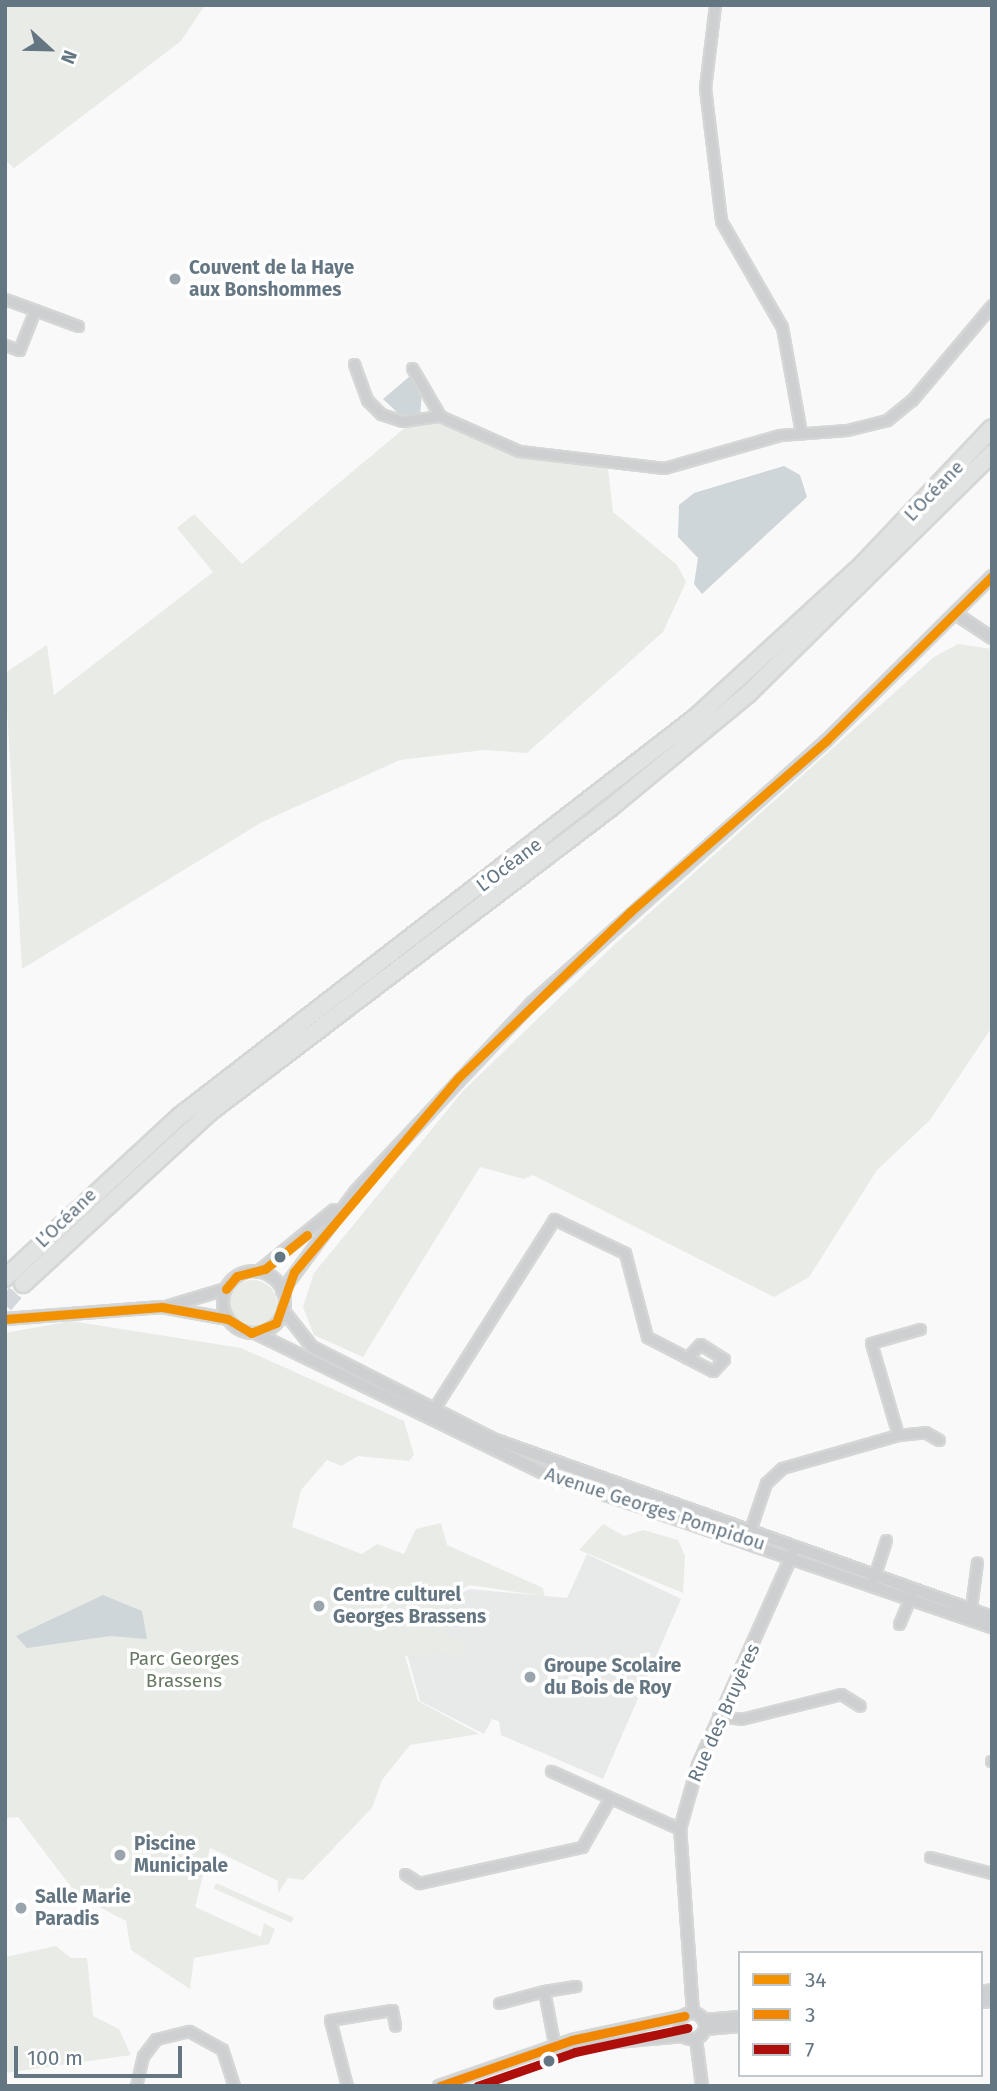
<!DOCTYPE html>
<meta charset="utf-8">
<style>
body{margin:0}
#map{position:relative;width:997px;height:2091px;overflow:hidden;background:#f9f9f9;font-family:"Fira Sans",sans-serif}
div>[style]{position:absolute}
.built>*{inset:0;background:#e8e9e9}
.green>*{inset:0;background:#e8ebe6;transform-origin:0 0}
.round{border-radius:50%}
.water>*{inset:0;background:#ced6d9}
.motorway-tunnel>*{height:16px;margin-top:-8px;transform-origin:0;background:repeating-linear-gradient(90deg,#d4d8dc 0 16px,transparent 0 24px)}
.roads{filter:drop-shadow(2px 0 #d5d6d6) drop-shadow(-2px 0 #d5d6d6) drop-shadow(0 2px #d5d6d6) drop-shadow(0 -2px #d5d6d6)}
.minor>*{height:9px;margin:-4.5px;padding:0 4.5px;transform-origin:4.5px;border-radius:4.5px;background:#cecfd0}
.tertiary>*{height:10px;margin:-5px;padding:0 5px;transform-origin:5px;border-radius:5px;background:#cecfd0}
.tertiary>.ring{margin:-5px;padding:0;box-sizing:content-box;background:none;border:10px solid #cecfd0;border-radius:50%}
.motorway>*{height:16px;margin:-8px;padding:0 8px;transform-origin:8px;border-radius:8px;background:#e1e2e2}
.bus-1>*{height:9px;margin:-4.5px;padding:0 4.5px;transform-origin:4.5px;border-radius:4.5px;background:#f39200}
.bus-2>*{height:9px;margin:-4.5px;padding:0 4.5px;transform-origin:4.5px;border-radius:4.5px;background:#f18700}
.bus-3>*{height:9px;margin:-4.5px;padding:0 4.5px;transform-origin:4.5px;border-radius:4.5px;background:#ae0f0a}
.dots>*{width:19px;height:19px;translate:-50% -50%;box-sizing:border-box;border:4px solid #fff;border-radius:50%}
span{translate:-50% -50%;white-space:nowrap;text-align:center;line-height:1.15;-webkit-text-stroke:7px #fff;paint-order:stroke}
.poi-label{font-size:19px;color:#657683;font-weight:700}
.left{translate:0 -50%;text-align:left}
.street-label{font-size:19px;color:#657683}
.park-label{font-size:19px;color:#687a64}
.frame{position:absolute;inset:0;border:7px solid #657683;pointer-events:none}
.legend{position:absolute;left:738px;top:1951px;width:245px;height:126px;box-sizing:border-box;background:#fff;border:2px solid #c1c8cd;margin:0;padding:9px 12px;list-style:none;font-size:21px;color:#657683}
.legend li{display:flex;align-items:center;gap:14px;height:35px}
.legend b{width:35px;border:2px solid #c1c8cd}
.north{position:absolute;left:14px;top:14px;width:70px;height:70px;-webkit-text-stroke:5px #fff;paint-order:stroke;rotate:112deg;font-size:19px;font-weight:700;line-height:28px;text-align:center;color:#657683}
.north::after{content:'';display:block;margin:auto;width:24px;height:32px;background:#657683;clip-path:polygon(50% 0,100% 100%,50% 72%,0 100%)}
.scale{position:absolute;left:14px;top:2046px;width:168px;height:32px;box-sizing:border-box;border:4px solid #657683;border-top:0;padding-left:9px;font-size:21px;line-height:24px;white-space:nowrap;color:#657683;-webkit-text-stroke:5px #fff;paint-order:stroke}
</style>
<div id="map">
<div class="built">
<div style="clip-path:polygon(587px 1554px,681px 1599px,603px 1779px,501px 1735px,499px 1721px,492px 1719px,484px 1734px,420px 1701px,407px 1654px,432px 1609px,469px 1589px,567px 1598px)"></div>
</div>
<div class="green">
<div style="clip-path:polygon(5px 5px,205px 5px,181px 41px,14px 168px,5px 160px)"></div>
<div style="clip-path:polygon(440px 416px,519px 451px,608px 469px,613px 512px,677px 565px,686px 582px,663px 632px,527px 753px,484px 750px,400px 760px,262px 822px,22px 969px,5px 673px,47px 645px,54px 695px,213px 572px,177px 528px,194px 514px,242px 564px,407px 426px)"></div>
<div style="clip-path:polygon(958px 644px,992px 649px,992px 1027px,930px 1120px,877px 1170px,809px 1277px,774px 1297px,533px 1175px,524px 1179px,480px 1167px,363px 1357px,314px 1335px,303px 1307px,314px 1273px,463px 1091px,615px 944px,934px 657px)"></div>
<div class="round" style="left:229px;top:1280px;width:48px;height:48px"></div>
<div style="clip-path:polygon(71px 1321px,241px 1348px,404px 1421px,414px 1455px,409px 1461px,358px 1456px,341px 1466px,327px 1460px,301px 1490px,292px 1527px,362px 1554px,377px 1544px,404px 1554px,416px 1529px,441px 1523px,447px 1545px,543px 1588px,544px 1596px,470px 1585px,438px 1601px,447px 1637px,466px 1641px,465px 1654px,452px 1657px,437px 1649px,427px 1657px,405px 1656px,418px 1701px,479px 1734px,410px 1745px,382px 1780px,372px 1808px,303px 1880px,288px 1878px,278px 1893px,278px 1881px,210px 1848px,195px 1907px,261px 1937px,264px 1923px,275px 1929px,269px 1944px,194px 1958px,190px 1989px,131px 1950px,126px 1921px,78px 1896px,18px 1817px,5px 1818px,5px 1333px)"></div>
<div style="clip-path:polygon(603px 1524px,624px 1536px,643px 1530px,678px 1540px,685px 1556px,683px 1593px,579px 1550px)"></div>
<div style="left:216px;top:1883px;width:85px;height:6px;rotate:24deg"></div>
<div style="clip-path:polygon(56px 1946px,71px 1958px,87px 1958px,93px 2016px,119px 2029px,131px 2055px,5px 2073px,5px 1957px)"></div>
</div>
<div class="water">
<div style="clip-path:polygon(410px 376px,422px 390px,420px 416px,399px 414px,383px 399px)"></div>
<div style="clip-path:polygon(784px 466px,800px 475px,807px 497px,702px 594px,694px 584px,698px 558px,678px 537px,679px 505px,694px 493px)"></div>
<div style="clip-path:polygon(103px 1595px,142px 1611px,147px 1639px,110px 1636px,27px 1648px,16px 1636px)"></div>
</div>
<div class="motorway-tunnel">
<div style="left:5px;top:1305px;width:28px;rotate:-49deg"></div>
</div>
<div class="roads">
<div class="minor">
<div style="left:715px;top:5px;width:84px;rotate:96.9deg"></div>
<div style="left:705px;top:88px;width:134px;rotate:83.1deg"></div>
<div style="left:721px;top:221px;width:122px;rotate:60.1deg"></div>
<div style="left:782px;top:327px;width:108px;rotate:79.8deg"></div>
<div style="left:5px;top:299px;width:32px;rotate:20deg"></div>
<div style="left:5px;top:345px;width:15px;rotate:20deg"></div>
<div style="left:19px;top:350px;width:43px;rotate:-68.2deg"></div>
<div style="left:35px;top:310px;width:46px;rotate:20.4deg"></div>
<div style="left:354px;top:364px;width:38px;rotate:70deg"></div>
<div style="left:367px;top:400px;width:20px;rotate:45deg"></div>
<div style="left:381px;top:414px;width:23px;rotate:18deg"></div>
<div style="left:403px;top:421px;width:37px;rotate:-8deg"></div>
<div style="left:440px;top:416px;width:86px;rotate:23.9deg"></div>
<div style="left:519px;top:451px;width:146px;rotate:6.7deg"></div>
<div style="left:664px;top:468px;width:121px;rotate:-15.9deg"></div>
<div style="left:780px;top:435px;width:67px;rotate:-4.3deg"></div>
<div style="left:847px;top:430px;width:41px;rotate:-14deg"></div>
<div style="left:887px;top:420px;width:32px;rotate:-39deg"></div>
<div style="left:912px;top:400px;width:124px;rotate:-49.9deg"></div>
<div style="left:412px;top:368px;width:56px;rotate:59.7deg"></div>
<div style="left:920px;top:1329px;width:51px;rotate:164.1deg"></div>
<div style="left:871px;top:1343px;width:96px;rotate:73.6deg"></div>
<div style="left:898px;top:1435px;width:27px;rotate:-6deg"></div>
<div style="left:925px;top:1432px;width:16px;rotate:30deg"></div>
<div style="left:433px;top:1410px;width:226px;rotate:-57.6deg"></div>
<div style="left:554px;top:1219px;width:79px;rotate:25.6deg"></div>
<div style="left:625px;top:1253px;width:87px;rotate:75.3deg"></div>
<div style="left:647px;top:1337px;width:74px;rotate:27.3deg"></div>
<div style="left:713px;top:1371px;width:16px;rotate:-47deg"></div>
<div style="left:724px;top:1359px;width:28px;rotate:-148deg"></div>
<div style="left:700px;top:1344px;width:19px;rotate:133deg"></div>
<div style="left:750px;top:1530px;width:50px;rotate:-71.2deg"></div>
<div style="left:766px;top:1483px;width:22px;rotate:-43deg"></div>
<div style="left:782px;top:1468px;width:121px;rotate:-15.9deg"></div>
<div style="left:873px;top:1580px;width:42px;rotate:-72deg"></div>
<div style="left:970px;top:1615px;width:53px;rotate:-82.5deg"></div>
<div style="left:899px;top:1624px;width:34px;rotate:-67deg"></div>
<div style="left:718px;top:1716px;width:23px;rotate:7deg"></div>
<div style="left:741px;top:1719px;width:103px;rotate:-14deg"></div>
<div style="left:841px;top:1694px;width:22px;rotate:32deg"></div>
<div style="left:991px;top:1761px;width:1px"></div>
<div style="left:551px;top:1771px;width:141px;rotate:24.2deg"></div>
<div style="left:930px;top:1857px;width:64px;rotate:14.5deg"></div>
<div style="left:405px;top:1874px;width:17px;rotate:33deg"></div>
<div style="left:419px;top:1883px;width:167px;rotate:-12.5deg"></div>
<div style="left:582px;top:1847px;width:56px;rotate:-60.3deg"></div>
<div style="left:499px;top:2003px;width:47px;rotate:-14.9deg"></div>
<div style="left:555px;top:2048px;width:58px;rotate:-100.9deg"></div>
<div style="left:544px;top:1991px;width:32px;rotate:-9deg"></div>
<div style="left:136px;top:2086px;width:31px;rotate:-77deg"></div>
<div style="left:143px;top:2056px;width:21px;rotate:-53deg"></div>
<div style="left:156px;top:2039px;width:34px;rotate:-14deg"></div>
<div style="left:189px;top:2031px;width:38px;rotate:29deg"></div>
<div style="left:222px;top:2049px;width:39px;rotate:72deg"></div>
<div style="left:347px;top:2086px;width:68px;rotate:-104.4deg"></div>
<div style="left:330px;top:2020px;width:63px;rotate:-9.2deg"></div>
<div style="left:392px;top:2010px;width:16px;rotate:79deg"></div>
</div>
<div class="tertiary">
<div style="left:956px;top:614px;width:43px;rotate:33.7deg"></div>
<div class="ring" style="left:223px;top:1271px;width:52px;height:52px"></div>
<div style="left:258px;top:1272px;width:98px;rotate:-39.2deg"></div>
<div style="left:282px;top:1291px;width:124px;rotate:-53.5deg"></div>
<div style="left:356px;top:1191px;width:258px;rotate:-46.9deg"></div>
<div style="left:532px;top:1003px;width:394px;rotate:-41.7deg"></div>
<div style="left:826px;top:741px;width:234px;rotate:-44.8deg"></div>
<div style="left:169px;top:1306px;width:59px;rotate:-16.6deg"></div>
<div style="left:283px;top:1310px;width:47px;rotate:51.9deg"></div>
<div style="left:312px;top:1347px;width:203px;rotate:26.9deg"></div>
<div style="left:493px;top:1439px;width:530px;rotate:19.63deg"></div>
<div style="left:5px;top:1319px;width:157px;rotate:-4.4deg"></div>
<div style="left:162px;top:1307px;width:67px;rotate:10.3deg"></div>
<div style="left:255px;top:1333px;width:325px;rotate:25.9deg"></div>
<div style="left:547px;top:1475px;width:470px;rotate:18.9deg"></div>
<div style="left:981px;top:1992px;width:11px;rotate:-10deg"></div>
<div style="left:981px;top:2002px;width:11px;rotate:-5deg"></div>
<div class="ring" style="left:679px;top:2013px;width:16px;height:16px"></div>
<div style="left:693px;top:2013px;width:184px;rotate:-94deg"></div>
<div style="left:680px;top:1829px;width:66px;rotate:-74.3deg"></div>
<div style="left:698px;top:1765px;width:235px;rotate:-65.9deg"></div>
<div style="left:704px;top:2020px;width:36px;rotate:-5deg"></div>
<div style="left:705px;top:2029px;width:35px;rotate:-5deg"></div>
<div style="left:696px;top:2039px;width:47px;rotate:82.7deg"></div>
<div style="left:560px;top:2047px;width:124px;rotate:-5.1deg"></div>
<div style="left:439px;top:2086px;width:141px;rotate:-19.1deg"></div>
<div style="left:572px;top:2040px;width:115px;rotate:-12.1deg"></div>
</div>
<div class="motorway">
<div style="left:5px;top:1278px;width:238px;rotate:-42.8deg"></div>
<div style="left:180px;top:1116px;width:651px;rotate:-37.7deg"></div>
<div style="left:695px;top:718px;width:228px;rotate:-42.5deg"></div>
<div style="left:863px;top:564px;width:187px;rotate:-46.5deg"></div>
<div style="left:23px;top:1284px;width:254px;rotate:-42.6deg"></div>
<div style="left:210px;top:1112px;width:502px;rotate:-37.23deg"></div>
<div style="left:610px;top:808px;width:179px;rotate:-39.6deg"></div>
<div style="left:748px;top:694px;width:343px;rotate:-44.6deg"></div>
</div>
</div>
<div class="bus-1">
<div style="left:226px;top:1289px;width:17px;rotate:-50deg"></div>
<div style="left:237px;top:1276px;width:29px;rotate:-14deg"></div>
<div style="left:265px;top:1269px;width:54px;rotate:-39deg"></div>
<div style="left:5px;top:1319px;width:157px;rotate:-4.4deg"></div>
<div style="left:162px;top:1307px;width:67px;rotate:10.3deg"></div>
<div style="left:228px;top:1319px;width:27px;rotate:31deg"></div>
<div style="left:251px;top:1333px;width:27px;rotate:-22deg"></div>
<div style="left:276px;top:1323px;width:54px;rotate:-70.6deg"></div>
<div style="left:294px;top:1272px;width:255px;rotate:-49.8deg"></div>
<div style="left:459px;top:1077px;width:238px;rotate:-44deg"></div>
<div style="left:630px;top:912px;width:260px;rotate:-41.1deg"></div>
<div style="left:826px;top:741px;width:234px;rotate:-44.8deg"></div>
</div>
<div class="bus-2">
<div style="left:440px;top:2086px;width:140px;rotate:-19.2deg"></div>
<div style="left:572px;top:2040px;width:115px;rotate:-12.1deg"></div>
</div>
<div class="bus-3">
<div style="left:477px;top:2086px;width:104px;rotate:-19.1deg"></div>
<div style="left:575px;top:2052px;width:115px;rotate:-12.1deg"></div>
</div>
<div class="dots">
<div style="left:175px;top:279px;background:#99a4ac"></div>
<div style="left:280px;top:1257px;background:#657683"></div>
<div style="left:319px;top:1606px;background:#99a4ac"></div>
<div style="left:530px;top:1677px;background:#99a4ac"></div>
<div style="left:120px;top:1855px;background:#99a4ac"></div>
<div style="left:21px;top:1908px;background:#99a4ac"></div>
<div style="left:549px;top:2061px;background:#657683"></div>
</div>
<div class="poi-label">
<span class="left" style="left:189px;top:279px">Couvent de la Haye<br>aux Bonshommes</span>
<span class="left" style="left:333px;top:1606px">Centre culturel<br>Georges Brassens</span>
<span class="left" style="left:544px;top:1677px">Groupe Scolaire<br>du Bois de Roy</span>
<span class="left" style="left:134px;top:1855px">Piscine<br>Municipale</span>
<span class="left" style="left:35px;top:1908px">Salle Marie<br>Paradis</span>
</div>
<div class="street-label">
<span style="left:934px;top:491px;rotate:-46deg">L’Océane</span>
<span style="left:509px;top:865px;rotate:-37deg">L’Océane</span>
<span style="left:66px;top:1218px;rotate:-44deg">L’Océane</span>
<span style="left:655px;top:1509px;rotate:18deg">Avenue Georges Pompidou</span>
<span style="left:724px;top:1713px;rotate:-66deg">Rue des Bruyères</span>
</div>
<div class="park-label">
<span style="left:184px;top:1670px">Parc Georges<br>Brassens</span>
</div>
<div class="frame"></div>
<ul class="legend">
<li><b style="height:9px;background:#f39200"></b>34</li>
<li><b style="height:9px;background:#f18700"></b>3</li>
<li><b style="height:9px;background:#ae0f0a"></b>7</li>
</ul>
<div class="north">N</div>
<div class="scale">100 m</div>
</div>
